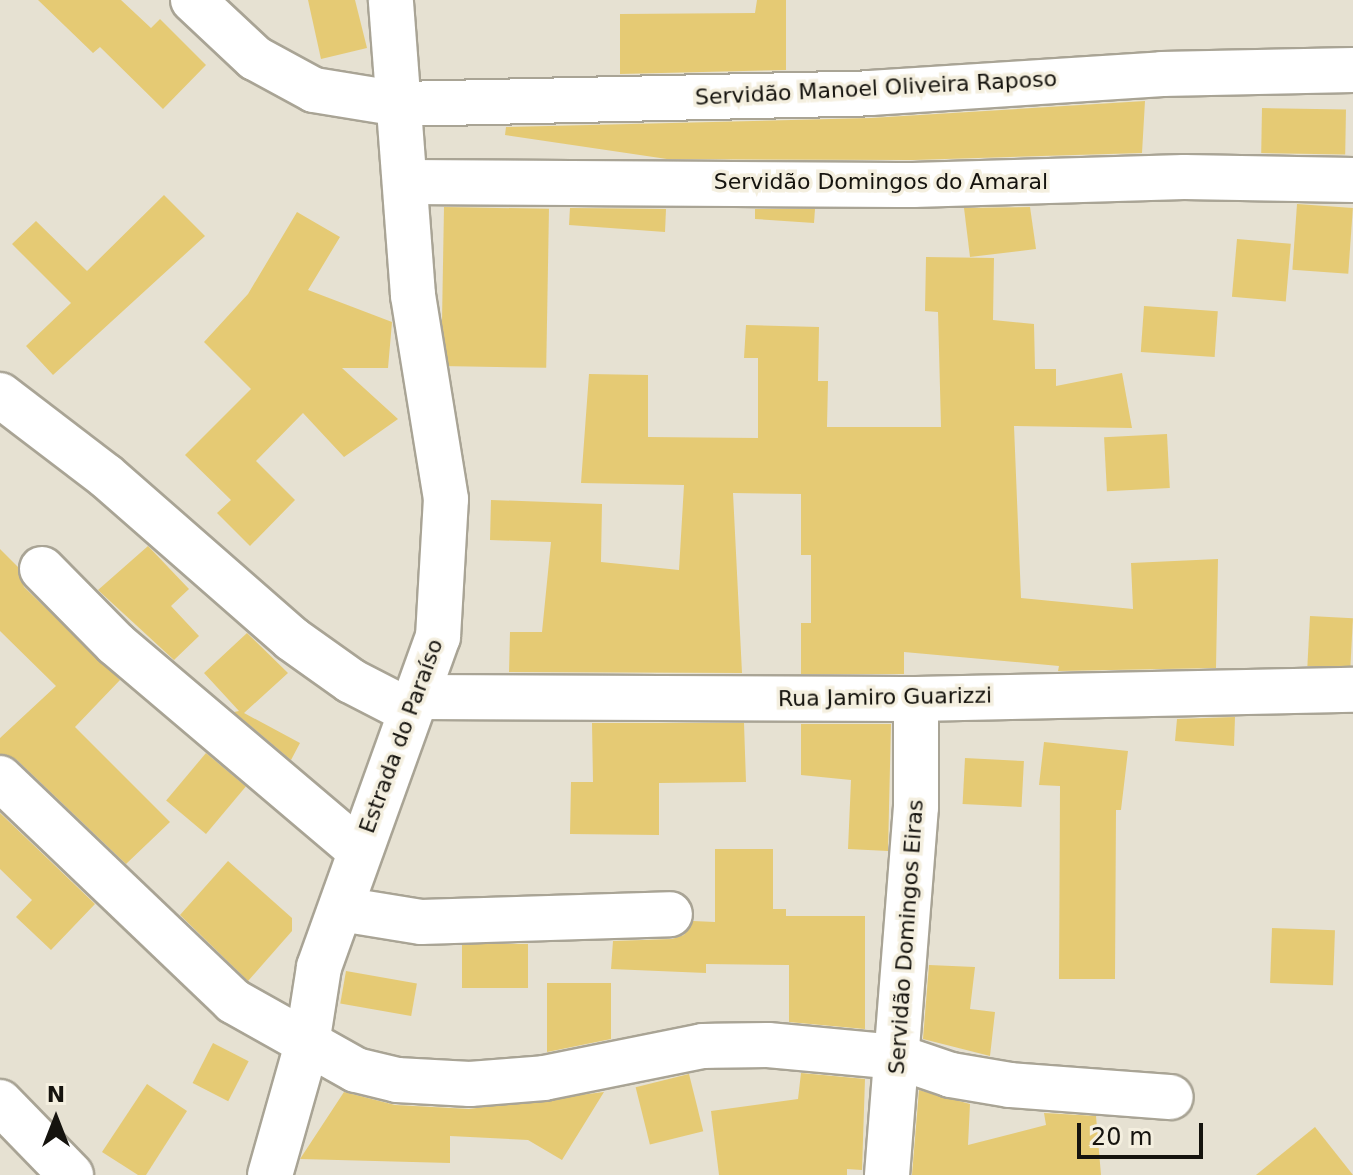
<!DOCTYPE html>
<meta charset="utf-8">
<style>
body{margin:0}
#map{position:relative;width:1353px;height:1175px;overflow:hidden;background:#e6e1d2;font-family:"DejaVu Sans",sans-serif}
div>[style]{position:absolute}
.building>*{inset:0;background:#e5ca74;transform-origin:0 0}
.roads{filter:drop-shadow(2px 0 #a9a495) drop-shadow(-2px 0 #a9a495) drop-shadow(0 2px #a9a495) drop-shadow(0 -2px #a9a495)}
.minor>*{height:44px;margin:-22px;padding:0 22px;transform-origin:22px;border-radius:22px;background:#fff}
span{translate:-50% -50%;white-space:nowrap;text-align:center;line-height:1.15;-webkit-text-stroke:7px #f4efdf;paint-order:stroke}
.street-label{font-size:22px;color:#15130e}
.north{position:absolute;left:16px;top:1079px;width:80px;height:80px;-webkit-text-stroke:6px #f4efdf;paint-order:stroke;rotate:0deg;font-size:22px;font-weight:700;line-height:32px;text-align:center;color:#15130e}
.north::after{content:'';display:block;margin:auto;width:28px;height:36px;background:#15130e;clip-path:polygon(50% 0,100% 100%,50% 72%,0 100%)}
.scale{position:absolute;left:1077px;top:1123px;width:126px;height:36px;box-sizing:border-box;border:4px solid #15130e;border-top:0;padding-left:10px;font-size:24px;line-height:28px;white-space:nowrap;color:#15130e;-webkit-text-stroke:6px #f4efdf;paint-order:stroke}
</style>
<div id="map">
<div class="building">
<div style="clip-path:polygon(38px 0,121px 0,151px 28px,160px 19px,206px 65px,163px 109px,100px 47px,93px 53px)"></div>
<div style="clip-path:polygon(308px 0,355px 0,367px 48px,321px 59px)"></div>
<div style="clip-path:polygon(757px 0,786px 0,786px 70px,620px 74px,620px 14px,755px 13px)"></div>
<div style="clip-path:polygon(1145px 101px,1142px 153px,913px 160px,667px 159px,505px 135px,506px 127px,871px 118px)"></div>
<div style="left:1262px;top:108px;width:84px;height:45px;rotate:1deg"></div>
<div style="clip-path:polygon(164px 195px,205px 236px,53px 375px,26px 346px,71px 303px,12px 244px,36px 221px,87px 271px)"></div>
<div style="left:1297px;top:204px;width:56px;height:66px;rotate:4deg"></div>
<div style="left:444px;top:207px;width:105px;height:159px;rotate:1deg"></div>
<div style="clip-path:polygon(1030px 207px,1036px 249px,970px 257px,964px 208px)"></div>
<div style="clip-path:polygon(570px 208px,666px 209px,665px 232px,569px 225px)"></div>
<div style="clip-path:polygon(755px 209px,815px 209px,814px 223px,755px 219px)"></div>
<div style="clip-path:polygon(297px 212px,340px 237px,308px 290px,392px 322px,388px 368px,342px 368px,398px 419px,344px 457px,303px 413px,256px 461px,295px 500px,250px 546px,217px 513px,231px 500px,185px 455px,251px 389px,204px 342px,248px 294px)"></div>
<div style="left:1237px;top:239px;width:54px;height:58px;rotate:5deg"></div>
<div style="clip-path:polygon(926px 257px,994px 258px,993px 320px,1034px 324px,1035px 369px,1056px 369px,1056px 386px,1122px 373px,1132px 428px,1014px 426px,1021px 598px,1133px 609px,1131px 563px,1218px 559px,1216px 668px,1058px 671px,1059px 666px,904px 652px,904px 674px,801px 674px,801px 623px,811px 623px,811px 555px,801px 555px,801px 494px,733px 493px,742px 673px,509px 672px,510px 632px,542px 632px,551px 542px,490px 540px,491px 500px,602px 504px,601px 562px,679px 570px,684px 485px,581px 483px,589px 374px,648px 375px,648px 437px,758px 438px,758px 358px,744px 358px,746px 325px,819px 327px,818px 381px,828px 381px,827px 427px,941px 427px,938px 312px,925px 311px)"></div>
<div style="left:1144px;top:306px;width:74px;height:46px;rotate:4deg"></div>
<div style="left:1167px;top:434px;width:54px;height:63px;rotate:87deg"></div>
<div style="clip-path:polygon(148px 546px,189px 589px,171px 606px,199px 636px,174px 660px,98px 590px)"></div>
<div style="clip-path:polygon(0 549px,18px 567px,24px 587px,120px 680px,75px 727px,170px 822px,126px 864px,17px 760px,0 754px,0 738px,56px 686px,0 631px)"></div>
<div style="left:1310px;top:616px;width:43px;height:50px;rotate:3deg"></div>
<div style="clip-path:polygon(247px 633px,288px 673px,244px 713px,300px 743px,291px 760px,234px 712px,239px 711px,204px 673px)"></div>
<div style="clip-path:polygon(1235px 717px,1234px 746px,1175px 741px,1177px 719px)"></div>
<div style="clip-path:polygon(592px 723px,744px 723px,746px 782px,659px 783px,659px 835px,570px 834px,571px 782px,593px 782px)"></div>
<div style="clip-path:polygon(801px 724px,891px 724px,888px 851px,848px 849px,851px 780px,801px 775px)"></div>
<div style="clip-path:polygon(1044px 742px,1128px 751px,1121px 810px,1116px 810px,1115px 979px,1059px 979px,1060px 786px,1039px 785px)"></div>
<div style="left:206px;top:753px;width:52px;height:62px;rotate:40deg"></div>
<div style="left:965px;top:758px;width:59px;height:46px;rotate:3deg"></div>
<div style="clip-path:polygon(0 813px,95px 904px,51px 950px,16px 917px,32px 900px,0 869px)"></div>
<div style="clip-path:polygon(715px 849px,773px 849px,773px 909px,786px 909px,786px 916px,865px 916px,865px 1029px,789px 1022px,789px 965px,706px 964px,706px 973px,611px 969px,613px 941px,672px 939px,684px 935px,693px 921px,715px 922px)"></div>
<div style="clip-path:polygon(228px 861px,292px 918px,292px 931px,248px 981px,180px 915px)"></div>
<div style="left:1272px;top:928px;width:63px;height:55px;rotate:2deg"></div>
<div style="left:528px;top:944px;width:44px;height:66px;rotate:90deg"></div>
<div style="clip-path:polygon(929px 965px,975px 967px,970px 1009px,995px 1012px,990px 1056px,923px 1039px)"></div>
<div style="left:346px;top:971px;width:72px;height:33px;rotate:10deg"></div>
<div style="clip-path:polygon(547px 983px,611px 983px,611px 1039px,547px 1052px)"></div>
<div style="left:213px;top:1043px;width:40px;height:45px;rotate:27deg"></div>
<div style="clip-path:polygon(801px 1073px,865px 1079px,862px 1170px,847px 1169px,847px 1175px,719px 1175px,711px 1111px,798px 1099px)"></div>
<div style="left:689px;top:1074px;width:59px;height:55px;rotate:76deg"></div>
<div style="clip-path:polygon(147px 1084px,187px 1111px,146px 1175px,138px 1175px,102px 1152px)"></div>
<div style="clip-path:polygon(919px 1090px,970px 1104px,968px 1145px,1046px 1125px,1044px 1113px,1096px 1116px,1101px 1175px,912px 1175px)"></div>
<div style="clip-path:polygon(344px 1092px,395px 1105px,469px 1109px,604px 1092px,562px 1160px,528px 1140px,450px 1136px,450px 1163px,300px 1159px)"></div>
<div style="clip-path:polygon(1315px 1127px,1353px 1175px,1256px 1175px)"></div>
</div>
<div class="roads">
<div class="minor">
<div style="left:193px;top:0;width:85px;rotate:43.1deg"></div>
<div style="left:255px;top:58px;width:67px;rotate:28.5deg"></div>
<div style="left:314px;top:90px;width:87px;rotate:9.2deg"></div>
<div style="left:400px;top:104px;width:470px;rotate:-1.3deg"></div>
<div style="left:870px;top:93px;width:293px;rotate:-3.7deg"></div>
<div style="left:1162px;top:74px;width:191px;rotate:-1.2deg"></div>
<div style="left:408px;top:182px;width:505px;rotate:0.34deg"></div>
<div style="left:913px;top:185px;width:271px;rotate:-1.7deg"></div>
<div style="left:1184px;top:177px;width:169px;rotate:1deg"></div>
<div style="left:0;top:395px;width:133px;rotate:37.4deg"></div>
<div style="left:106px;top:476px;width:247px;rotate:41.2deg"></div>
<div style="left:292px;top:639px;width:72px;rotate:35.4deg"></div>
<div style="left:351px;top:681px;width:65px;rotate:27.3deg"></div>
<div style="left:42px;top:569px;width:105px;rotate:45.4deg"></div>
<div style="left:116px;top:644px;width:320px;rotate:40.3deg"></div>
<div style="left:416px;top:697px;width:500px;rotate:0.23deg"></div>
<div style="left:916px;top:699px;width:437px;rotate:-1.2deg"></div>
<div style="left:0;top:778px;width:323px;rotate:43.7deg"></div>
<div style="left:233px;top:1001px;width:141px;rotate:29.3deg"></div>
<div style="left:356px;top:1070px;width:42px;rotate:13.7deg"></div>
<div style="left:397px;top:1080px;width:73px;rotate:3.1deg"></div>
<div style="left:470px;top:1084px;width:74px;rotate:-4.6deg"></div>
<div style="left:544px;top:1078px;width:162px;rotate:-11.4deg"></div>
<div style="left:703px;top:1046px;width:65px;rotate:-0.9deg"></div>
<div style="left:768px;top:1045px;width:131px;rotate:5.3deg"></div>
<div style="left:898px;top:1057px;width:56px;rotate:18.8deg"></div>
<div style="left:951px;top:1075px;width:60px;rotate:9.6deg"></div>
<div style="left:1010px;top:1085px;width:161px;rotate:4.3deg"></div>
<div style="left:341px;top:909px;width:81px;rotate:9.2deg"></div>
<div style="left:421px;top:922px;width:249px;rotate:-1.8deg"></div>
<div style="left:0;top:1102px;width:102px;rotate:45.8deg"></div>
<div style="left:270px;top:1175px;width:136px;rotate:-74.2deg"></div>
<div style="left:307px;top:1044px;width:78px;rotate:-81.1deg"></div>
<div style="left:319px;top:967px;width:351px;rotate:-70.2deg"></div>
<div style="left:438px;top:637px;width:138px;rotate:-86.7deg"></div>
<div style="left:446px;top:499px;width:207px;rotate:-99.2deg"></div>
<div style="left:413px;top:295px;width:296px;rotate:-94.3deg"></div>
<div style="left:887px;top:1175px;width:369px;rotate:-85.5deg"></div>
<div style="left:916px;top:807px;width:108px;rotate:-90deg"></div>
</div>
</div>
<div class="street-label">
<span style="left:876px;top:88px;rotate:-3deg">Servidão Manoel Oliveira Raposo</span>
<span style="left:881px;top:182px">Servidão Domingos do Amaral</span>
<span style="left:885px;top:697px;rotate:-1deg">Rua Jamiro Guarizzi</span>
<span style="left:401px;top:736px;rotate:-70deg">Estrada do Paraíso</span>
<span style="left:906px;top:937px;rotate:-86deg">Servidão Domingos Eiras</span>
</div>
<div class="north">N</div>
<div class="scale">20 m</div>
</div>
